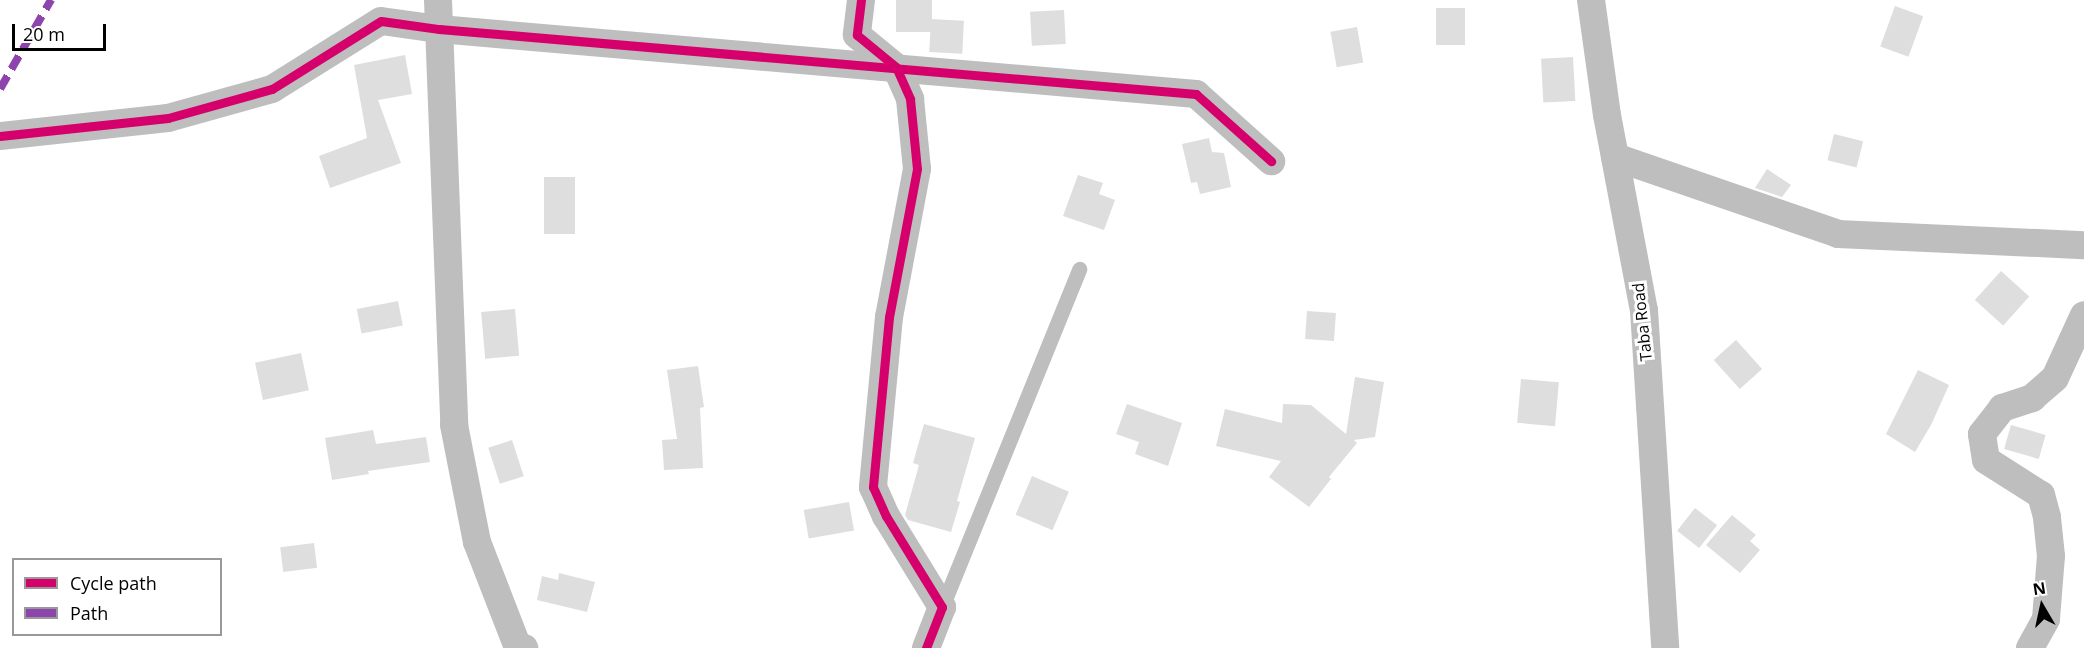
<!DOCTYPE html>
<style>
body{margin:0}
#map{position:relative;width:2084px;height:648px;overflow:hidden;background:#fff;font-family:"Open Sans",sans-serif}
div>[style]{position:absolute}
.building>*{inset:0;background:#dedede;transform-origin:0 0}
.lane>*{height:15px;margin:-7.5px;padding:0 7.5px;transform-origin:7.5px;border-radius:7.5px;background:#bebebe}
.street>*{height:28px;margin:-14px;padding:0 14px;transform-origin:14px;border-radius:14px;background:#bebebe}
.quiet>*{height:8px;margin-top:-4px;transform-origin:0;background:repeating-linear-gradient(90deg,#8e44ad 0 15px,transparent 0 23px)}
.cycleway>*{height:9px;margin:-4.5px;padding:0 4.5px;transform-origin:4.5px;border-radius:4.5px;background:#d6006c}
span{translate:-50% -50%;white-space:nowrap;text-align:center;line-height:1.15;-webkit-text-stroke:6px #fff;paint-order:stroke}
.street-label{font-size:16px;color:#000}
.legend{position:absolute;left:12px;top:558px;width:210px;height:78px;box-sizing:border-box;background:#fff;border:2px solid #999;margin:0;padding:8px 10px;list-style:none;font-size:18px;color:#000}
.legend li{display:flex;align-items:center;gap:12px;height:30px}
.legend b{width:30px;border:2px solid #999}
.north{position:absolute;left:2012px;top:576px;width:60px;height:60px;-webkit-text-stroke:4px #fff;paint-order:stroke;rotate:351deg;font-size:16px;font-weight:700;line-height:24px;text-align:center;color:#000}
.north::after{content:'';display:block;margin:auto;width:21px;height:27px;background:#000;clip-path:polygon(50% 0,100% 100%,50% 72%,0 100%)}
.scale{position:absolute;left:12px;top:24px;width:94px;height:27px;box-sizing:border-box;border:3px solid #000;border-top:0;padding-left:8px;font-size:18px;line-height:21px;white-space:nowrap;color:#000;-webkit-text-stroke:4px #fff;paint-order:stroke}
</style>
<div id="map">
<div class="building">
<div style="left:896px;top:0;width:36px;height:32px"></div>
<div style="left:1895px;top:6px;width:30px;height:43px;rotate:20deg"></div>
<div style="left:1436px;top:8px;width:29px;height:37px"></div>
<div style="left:1064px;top:10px;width:34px;height:34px;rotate:87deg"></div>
<div style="left:931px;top:19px;width:33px;height:33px;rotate:3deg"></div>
<div style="left:1357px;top:27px;width:36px;height:27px;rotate:80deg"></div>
<div style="clip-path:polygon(405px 55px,412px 94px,378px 100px,401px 163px,330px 188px,319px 156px,367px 138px,354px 65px)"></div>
<div style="left:1573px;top:57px;width:44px;height:32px;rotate:87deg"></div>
<div style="left:1834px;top:134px;width:30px;height:27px;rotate:14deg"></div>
<div style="clip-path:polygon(1209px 138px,1212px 152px,1224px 153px,1231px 187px,1200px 194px,1197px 182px,1191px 183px,1182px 144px)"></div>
<div style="clip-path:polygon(1767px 169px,1791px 185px,1782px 197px,1755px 188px)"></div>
<div style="clip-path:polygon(1078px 175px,1103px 183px,1099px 194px,1115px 200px,1104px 230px,1063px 216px)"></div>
<div style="left:544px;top:177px;width:31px;height:57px"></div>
<div style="left:2001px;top:271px;width:38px;height:39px;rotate:42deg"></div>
<div style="left:398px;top:301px;width:25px;height:42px;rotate:79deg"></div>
<div style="left:515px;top:309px;width:47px;height:34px;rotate:85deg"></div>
<div style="left:1307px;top:311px;width:29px;height:28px;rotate:4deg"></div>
<div style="left:1736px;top:340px;width:39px;height:30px;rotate:48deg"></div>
<div style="left:301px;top:353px;width:38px;height:47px;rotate:78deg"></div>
<div style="clip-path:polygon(698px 366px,704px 407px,700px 408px,703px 468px,664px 470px,662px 440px,677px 439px,667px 370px)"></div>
<div style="clip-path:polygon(1918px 370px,1949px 385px,1931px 425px,1915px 452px,1886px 434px)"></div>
<div style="clip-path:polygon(1355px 377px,1384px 382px,1375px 437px,1354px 440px,1357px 443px,1329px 477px,1331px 479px,1309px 507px,1269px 477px,1281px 461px,1216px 446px,1225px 409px,1282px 423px,1283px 404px,1311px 405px,1346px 434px)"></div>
<div style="left:1521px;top:379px;width:38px;height:44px;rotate:5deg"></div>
<div style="clip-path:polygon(1127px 404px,1182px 423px,1168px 466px,1135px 454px,1139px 442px,1116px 434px)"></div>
<div style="clip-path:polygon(924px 424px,975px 438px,957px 501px,960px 502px,951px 532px,908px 520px,905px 515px,919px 465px,913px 463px)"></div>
<div style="left:2011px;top:425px;width:36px;height:25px;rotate:16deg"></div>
<div style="clip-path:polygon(373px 430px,376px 444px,426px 437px,430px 462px,368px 471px,369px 474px,332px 480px,325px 438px)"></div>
<div style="left:512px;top:440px;width:38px;height:25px;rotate:72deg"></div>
<div style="left:1032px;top:476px;width:40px;height:42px;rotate:23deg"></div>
<div style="left:849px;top:502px;width:29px;height:46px;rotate:80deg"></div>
<div style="left:1695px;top:508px;width:28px;height:29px;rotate:38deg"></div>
<div style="clip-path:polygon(1732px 515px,1756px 535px,1750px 541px,1760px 550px,1740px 573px,1706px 545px)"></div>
<div style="left:314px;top:543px;width:25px;height:34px;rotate:83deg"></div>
<div style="clip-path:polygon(559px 573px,595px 582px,587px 612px,537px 600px,542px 576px,558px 580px)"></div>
</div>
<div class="lane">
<div style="left:942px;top:607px;width:365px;rotate:-67.9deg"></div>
</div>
<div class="street">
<div style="left:438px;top:0;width:425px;rotate:87.8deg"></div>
<div style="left:454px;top:425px;width:119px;rotate:78.9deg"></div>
<div style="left:477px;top:542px;width:110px;rotate:68.8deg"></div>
<div style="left:517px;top:645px;width:8px;rotate:23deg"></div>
<div style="left:861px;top:0;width:35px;rotate:97deg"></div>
<div style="left:857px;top:35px;width:50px;rotate:39.4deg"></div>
<div style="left:896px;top:67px;width:35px;rotate:66deg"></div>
<div style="left:910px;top:99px;width:70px;rotate:84.3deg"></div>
<div style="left:917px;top:169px;width:151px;rotate:100.7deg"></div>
<div style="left:889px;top:317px;width:171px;rotate:95.4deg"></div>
<div style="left:873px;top:487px;width:32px;rotate:66deg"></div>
<div style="left:886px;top:516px;width:107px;rotate:58.4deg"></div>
<div style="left:942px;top:607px;width:44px;rotate:111.3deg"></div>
<div style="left:1591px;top:0;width:116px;rotate:82.1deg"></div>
<div style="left:1607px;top:115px;width:198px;rotate:79.3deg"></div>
<div style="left:1644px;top:310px;width:339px;rotate:86.4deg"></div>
<div style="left:0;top:136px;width:169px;rotate:-6.1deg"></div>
<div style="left:168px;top:118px;width:108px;rotate:-15.6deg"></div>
<div style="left:272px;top:89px;width:128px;rotate:-32deg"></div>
<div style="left:381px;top:21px;width:59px;rotate:7.9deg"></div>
<div style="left:439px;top:29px;width:760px;rotate:4.91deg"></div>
<div style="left:1196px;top:94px;width:101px;rotate:41.8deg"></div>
<div style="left:1615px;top:157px;width:236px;rotate:19deg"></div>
<div style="left:1838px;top:234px;width:246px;rotate:2.6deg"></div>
<div style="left:2030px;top:648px;width:33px;rotate:-61deg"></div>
<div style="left:2046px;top:619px;width:63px;rotate:-85.5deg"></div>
<div style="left:2051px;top:556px;width:39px;rotate:-96deg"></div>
<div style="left:2047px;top:517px;width:23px;rotate:-105deg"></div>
<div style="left:2041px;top:495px;width:65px;rotate:-147.5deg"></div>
<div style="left:1986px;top:460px;width:26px;rotate:-99deg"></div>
<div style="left:1982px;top:434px;width:33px;rotate:-52deg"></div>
<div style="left:2002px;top:408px;width:32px;rotate:-18deg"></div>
<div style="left:2032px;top:398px;width:30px;rotate:-41deg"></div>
<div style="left:2055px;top:378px;width:69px;rotate:-65.3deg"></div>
</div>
<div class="quiet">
<div style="left:0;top:89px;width:103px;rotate:-60.2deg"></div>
</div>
<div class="cycleway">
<div style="left:861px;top:0;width:35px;rotate:97deg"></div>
<div style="left:857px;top:35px;width:50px;rotate:39.4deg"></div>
<div style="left:896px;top:67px;width:35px;rotate:66deg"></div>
<div style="left:910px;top:99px;width:70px;rotate:84.3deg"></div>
<div style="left:917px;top:169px;width:151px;rotate:100.7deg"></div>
<div style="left:889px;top:317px;width:171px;rotate:95.4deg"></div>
<div style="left:873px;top:487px;width:32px;rotate:66deg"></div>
<div style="left:886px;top:516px;width:107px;rotate:58.4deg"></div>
<div style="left:942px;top:607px;width:44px;rotate:111.3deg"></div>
<div style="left:0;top:136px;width:169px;rotate:-6.1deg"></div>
<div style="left:168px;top:118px;width:108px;rotate:-15.6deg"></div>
<div style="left:272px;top:89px;width:128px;rotate:-32deg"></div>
<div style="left:381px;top:21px;width:59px;rotate:7.9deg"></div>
<div style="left:439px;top:29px;width:760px;rotate:4.91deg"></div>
<div style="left:1196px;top:94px;width:101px;rotate:41.8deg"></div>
</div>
<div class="street-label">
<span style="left:1642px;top:322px;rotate:-96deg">Taba Road</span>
</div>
<ul class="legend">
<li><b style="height:8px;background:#d6006c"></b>Cycle path</li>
<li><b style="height:8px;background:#8e44ad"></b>Path</li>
</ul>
<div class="north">N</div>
<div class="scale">20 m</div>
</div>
